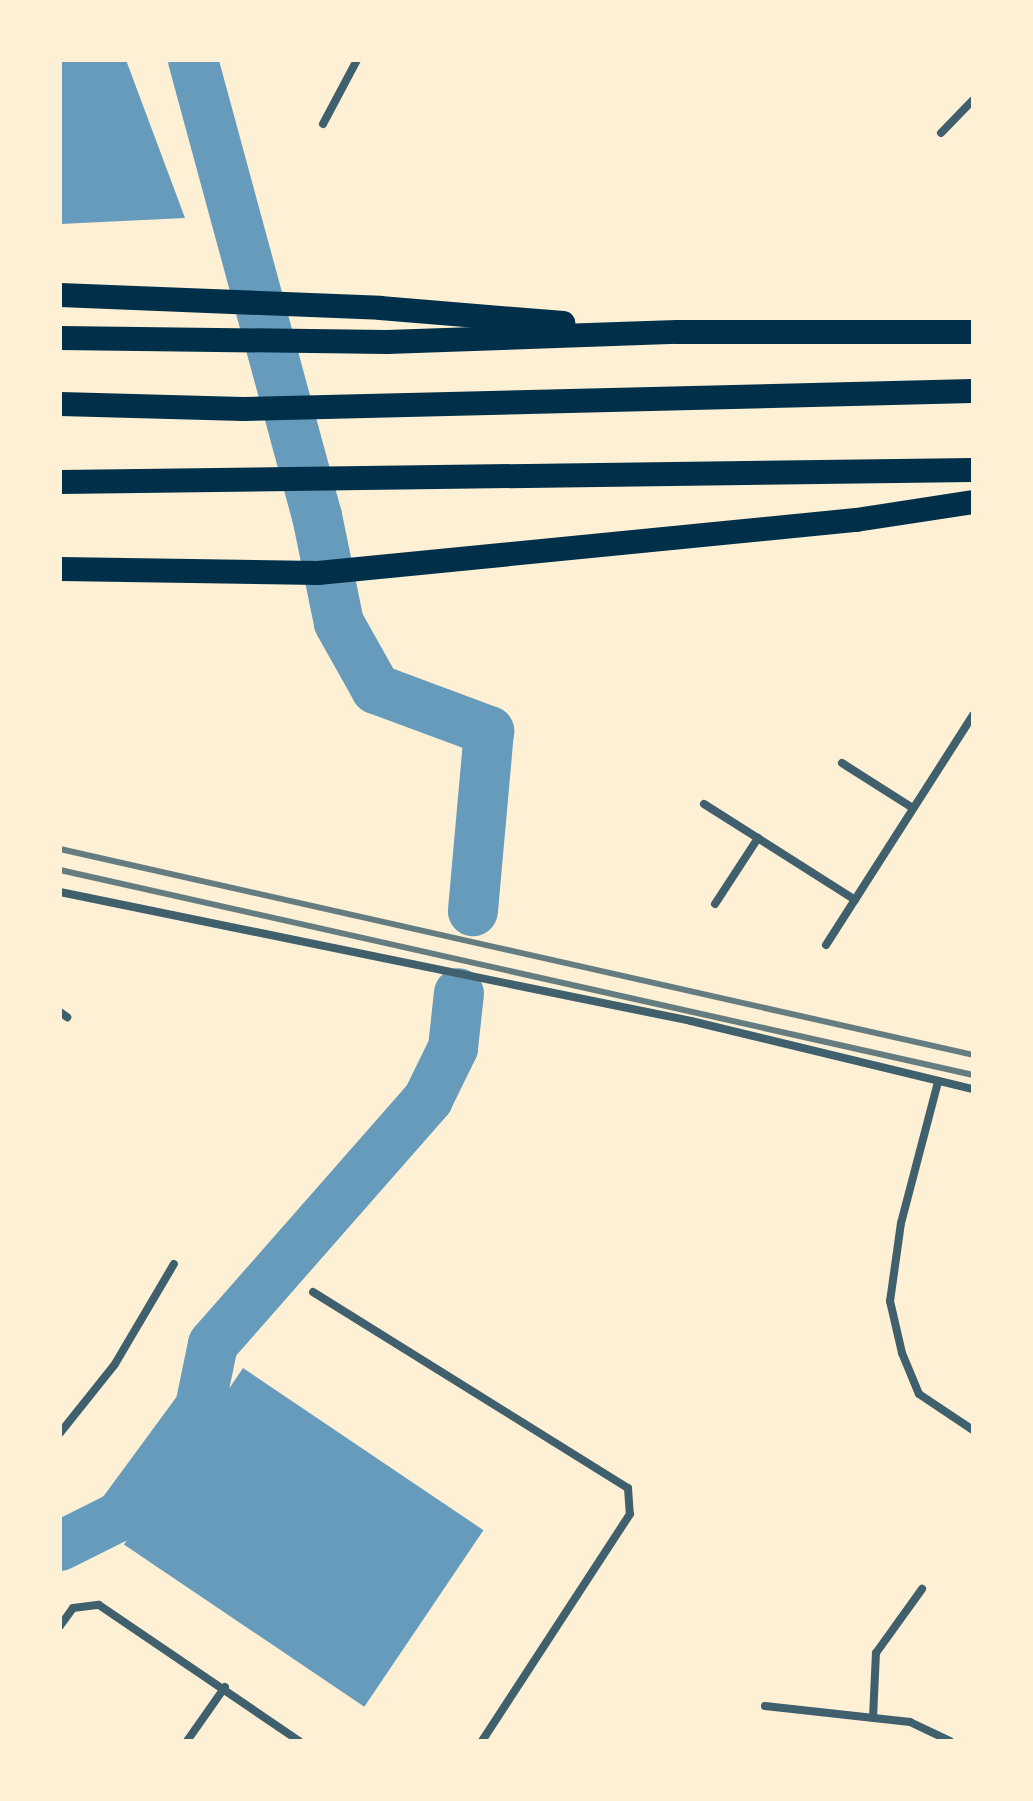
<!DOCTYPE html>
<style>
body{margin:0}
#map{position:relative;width:1033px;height:1801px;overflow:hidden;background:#fdf0d5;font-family:"Playfair Display",serif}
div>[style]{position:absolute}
.water>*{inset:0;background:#669bbc;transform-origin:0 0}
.river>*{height:50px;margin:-25px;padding:0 25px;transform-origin:25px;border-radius:25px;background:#669bbc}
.minor>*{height:8px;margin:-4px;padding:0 4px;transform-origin:4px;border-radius:4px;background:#3f606c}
.motorway>*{height:24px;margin:-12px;padding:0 12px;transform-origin:12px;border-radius:12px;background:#003049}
.rail>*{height:6px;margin:-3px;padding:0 3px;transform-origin:3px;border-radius:3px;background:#657d81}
span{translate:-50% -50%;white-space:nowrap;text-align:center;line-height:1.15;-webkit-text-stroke:7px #fdf0d5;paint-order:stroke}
.frame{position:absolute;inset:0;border:62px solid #fdf0d5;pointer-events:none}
</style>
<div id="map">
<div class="water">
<div style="clip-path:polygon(60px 60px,126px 60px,185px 218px,60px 224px)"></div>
<div style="left:243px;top:1368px;width:290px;height:213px;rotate:34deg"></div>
</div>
<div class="river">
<div style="left:193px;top:60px;width:473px;rotate:74.8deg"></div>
<div style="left:317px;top:516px;width:109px;rotate:78.4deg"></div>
<div style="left:339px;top:623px;width:76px;rotate:60.7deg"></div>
<div style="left:376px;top:689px;width:121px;rotate:20.4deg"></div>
<div style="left:489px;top:731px;width:181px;rotate:95.1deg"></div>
<div style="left:60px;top:1546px;width:67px;rotate:-26.6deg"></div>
<div style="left:120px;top:1516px;width:135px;rotate:-53.7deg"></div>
<div style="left:200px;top:1407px;width:64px;rotate:-78.3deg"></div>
<div style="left:213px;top:1344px;width:326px;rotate:-48.7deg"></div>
<div style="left:428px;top:1099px;width:57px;rotate:-63.9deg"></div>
<div style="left:453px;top:1048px;width:55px;rotate:-83.8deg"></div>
</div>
<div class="minor">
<div style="left:323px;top:124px;width:72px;rotate:-62deg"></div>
<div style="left:941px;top:133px;width:46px;rotate:-45.9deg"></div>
<div style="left:842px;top:763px;width:84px;rotate:32.4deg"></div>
<div style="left:704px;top:804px;width:179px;rotate:32.4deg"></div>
<div style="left:60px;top:892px;width:644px;rotate:11.55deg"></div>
<div style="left:691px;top:1021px;width:290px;rotate:13.6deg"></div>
<div style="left:715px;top:904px;width:79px;rotate:-56.9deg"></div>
<div style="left:826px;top:945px;width:273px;rotate:-57.4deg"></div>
<div style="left:60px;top:1012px;width:9px;rotate:36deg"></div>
<div style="left:938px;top:1082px;width:146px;rotate:104.7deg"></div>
<div style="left:901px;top:1223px;width:79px;rotate:98deg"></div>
<div style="left:890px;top:1301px;width:53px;rotate:77deg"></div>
<div style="left:902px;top:1353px;width:44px;rotate:67.5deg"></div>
<div style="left:919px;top:1394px;width:65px;rotate:33.7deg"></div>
<div style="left:313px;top:1292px;width:371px;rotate:31.9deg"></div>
<div style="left:628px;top:1488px;width:26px;rotate:86deg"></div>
<div style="left:630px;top:1514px;width:271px;rotate:123.1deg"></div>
<div style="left:60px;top:1433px;width:88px;rotate:-51.4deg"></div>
<div style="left:115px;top:1364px;width:116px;rotate:-59.5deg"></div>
<div style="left:60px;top:1626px;width:22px;rotate:-54deg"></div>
<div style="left:73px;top:1608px;width:26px;rotate:-7deg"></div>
<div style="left:99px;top:1605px;width:242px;rotate:34.2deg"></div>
<div style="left:765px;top:1706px;width:146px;rotate:6.3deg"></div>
<div style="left:910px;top:1722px;width:44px;rotate:25.4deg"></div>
<div style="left:873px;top:1718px;width:65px;rotate:-87.4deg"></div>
<div style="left:876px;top:1653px;width:79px;rotate:-54.3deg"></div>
<div style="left:187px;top:1741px;width:66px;rotate:-54.9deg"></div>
</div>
<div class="motorway">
<div style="left:60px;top:295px;width:320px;rotate:2.3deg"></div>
<div style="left:380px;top:308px;width:184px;rotate:4.7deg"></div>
<div style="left:60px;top:338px;width:327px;rotate:0.7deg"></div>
<div style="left:387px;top:342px;width:290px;rotate:-2deg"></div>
<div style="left:677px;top:332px;width:296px"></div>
<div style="left:60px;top:404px;width:183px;rotate:1.6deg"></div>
<div style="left:243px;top:409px;width:730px;rotate:-1.41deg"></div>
<div style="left:60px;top:482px;width:913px;rotate:-0.75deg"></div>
<div style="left:60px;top:569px;width:258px;rotate:0.9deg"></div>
<div style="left:318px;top:573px;width:541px;rotate:-5.63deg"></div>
<div style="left:856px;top:520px;width:118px;rotate:-8.7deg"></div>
</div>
<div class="rail">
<div style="left:60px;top:849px;width:936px;rotate:12.71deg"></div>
<div style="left:60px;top:870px;width:936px;rotate:12.65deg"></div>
</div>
<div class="frame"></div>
</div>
